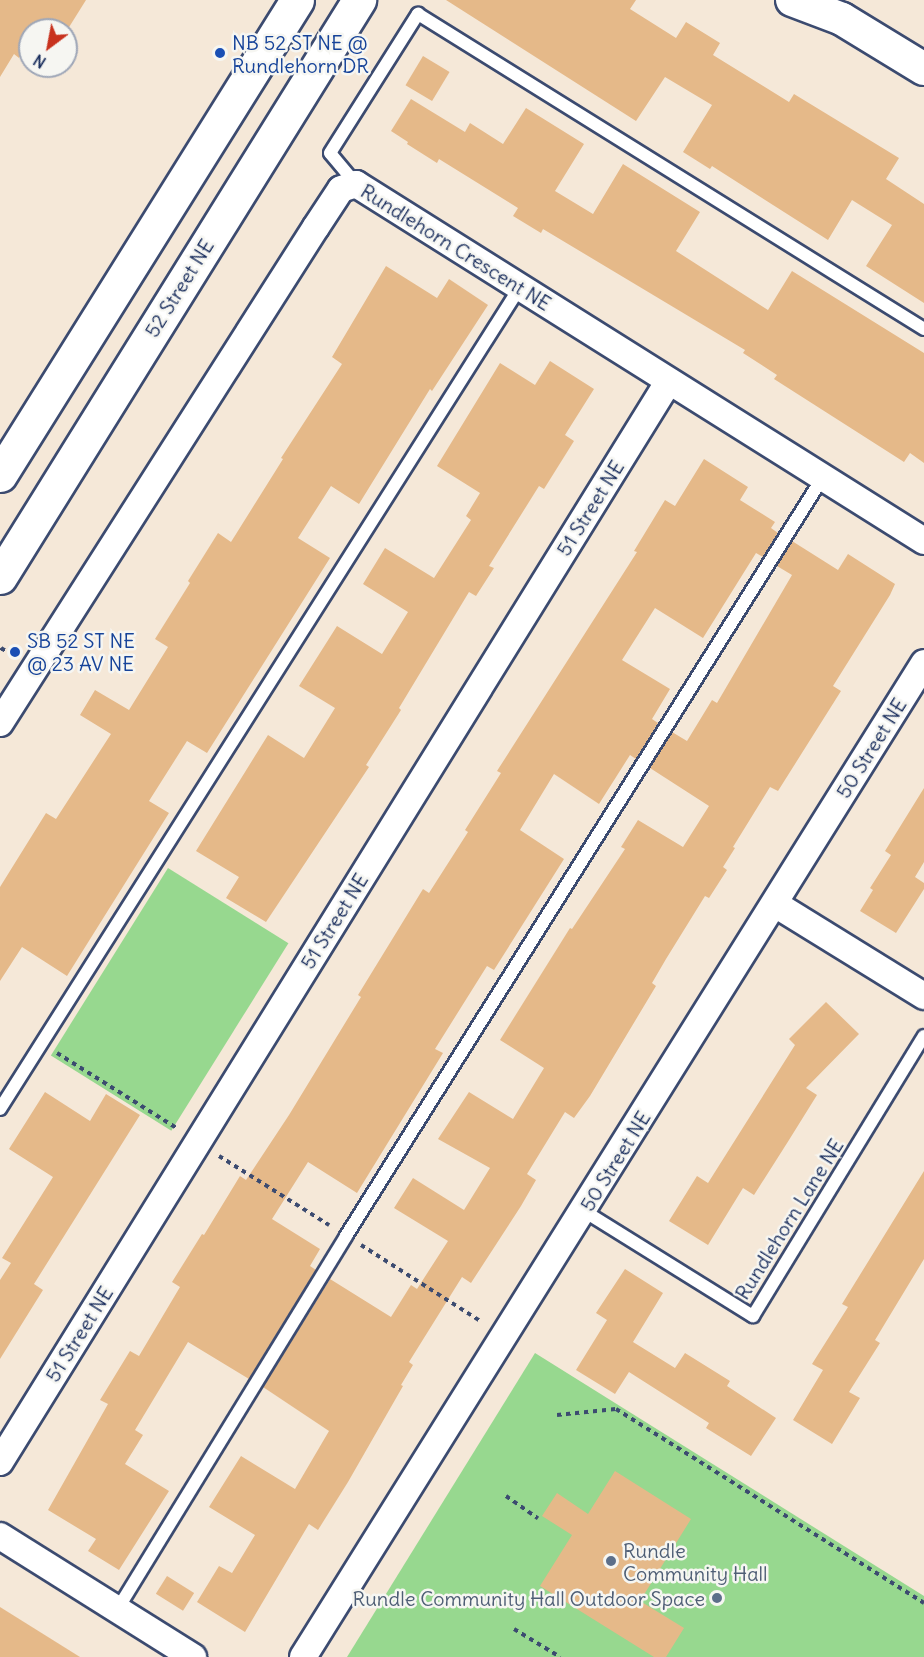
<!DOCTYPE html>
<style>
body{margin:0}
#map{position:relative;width:924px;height:1657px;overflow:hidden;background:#f5e8d8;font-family:Delius,sans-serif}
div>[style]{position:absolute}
.green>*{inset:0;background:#97d88f;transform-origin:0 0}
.building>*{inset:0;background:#e5b989;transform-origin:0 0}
.path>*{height:4px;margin-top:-2px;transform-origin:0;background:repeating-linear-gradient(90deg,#3c4b70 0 4.5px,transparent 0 9px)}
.roads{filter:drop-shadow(2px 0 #3c4b70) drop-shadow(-2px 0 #3c4b70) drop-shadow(0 2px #3c4b70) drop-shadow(0 -2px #3c4b70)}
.service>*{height:12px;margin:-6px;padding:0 6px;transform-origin:6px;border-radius:6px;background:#fff}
.minor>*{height:26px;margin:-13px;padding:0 13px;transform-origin:13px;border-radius:13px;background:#fff}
.tertiary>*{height:32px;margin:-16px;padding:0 16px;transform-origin:16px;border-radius:16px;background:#fff}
.secondary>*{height:33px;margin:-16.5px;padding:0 16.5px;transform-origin:16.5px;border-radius:16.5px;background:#fff}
.dots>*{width:16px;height:16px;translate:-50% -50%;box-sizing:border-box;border:3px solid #f6f6f2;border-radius:50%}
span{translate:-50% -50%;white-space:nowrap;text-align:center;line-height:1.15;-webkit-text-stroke:5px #f6f6f2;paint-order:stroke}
.transit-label{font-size:20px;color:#164399}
.left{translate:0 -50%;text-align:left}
.street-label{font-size:20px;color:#1b2f5e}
.service-label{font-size:20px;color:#4e5e75}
.right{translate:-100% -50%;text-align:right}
.north{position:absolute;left:18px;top:18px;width:60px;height:60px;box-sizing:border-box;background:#f6f6f2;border:2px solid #9ea6b7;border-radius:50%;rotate:212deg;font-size:16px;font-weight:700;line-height:24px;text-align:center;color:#1b2f5e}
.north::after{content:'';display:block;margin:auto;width:21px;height:27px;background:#c8321e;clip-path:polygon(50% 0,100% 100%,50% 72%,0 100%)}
</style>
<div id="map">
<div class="green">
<div style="left:168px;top:868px;width:142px;height:221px;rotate:32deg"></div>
<div style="clip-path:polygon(535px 1353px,924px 1596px,924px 1657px,347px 1657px)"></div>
</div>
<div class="building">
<div style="clip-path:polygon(0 0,86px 0,66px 32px,30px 30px,30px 57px,22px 53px,19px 58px,14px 54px,0 77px)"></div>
<div style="clip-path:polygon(446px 0,636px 0,630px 9px,676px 38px,686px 22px,720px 43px,713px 55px,789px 102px,794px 94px,899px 158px,886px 179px,924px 204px,924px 303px,866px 266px,892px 225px,852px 200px,828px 240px,712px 166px,710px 169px,683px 152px,712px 105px,665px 77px,636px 121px)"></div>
<div style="left:423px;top:56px;width:31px;height:34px;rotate:31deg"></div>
<div style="clip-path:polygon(411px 99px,465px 132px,470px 123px,503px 144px,526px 108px,584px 144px,555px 191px,593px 214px,623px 164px,700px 212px,676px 251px,768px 310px,792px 271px,924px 353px,924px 463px,910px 453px,904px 462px,774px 379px,777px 375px,743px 353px,745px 350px,543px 229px,541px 233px,513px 216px,518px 208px,439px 159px,437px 163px,407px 144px,408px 142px,391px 131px)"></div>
<div style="clip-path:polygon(386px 266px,437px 298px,449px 279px,488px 305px,432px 391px,430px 389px,359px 504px,331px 486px,298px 538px,330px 558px,207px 753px,187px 741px,149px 801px,169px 813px,67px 976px,22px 947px,0 981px,0 887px,46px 813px,56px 819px,111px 734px,80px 715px,95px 690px,129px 710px,168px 647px,155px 639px,190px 583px,188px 581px,218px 533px,231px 542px,283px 459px,281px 458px,342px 364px,332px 357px)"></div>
<div style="clip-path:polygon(550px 361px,594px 389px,565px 435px,574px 441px,544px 489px,539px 486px,489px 566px,494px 568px,476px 596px,469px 592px,399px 708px,401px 710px,366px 765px,369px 767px,266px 922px,226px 898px,239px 877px,196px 851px,268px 735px,304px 758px,335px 708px,299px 686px,337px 626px,382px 654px,408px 612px,363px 584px,385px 548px,434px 578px,471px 520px,466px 516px,480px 493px,437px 466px,500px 363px,535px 385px)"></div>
<div style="clip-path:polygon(704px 459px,748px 487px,740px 500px,775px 522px,771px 528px,778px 533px,763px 557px,756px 553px,703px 638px,655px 608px,622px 660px,670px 689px,652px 719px,658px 723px,636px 759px,630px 755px,599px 804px,554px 774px,520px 830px,564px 859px,494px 970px,487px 966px,435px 1049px,443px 1053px,357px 1193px,308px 1162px,272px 1219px,320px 1249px,310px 1266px,316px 1270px,249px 1379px,188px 1342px,135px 1430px,143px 1435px,125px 1464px,169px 1491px,119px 1570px,88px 1551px,96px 1539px,48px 1510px,108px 1404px,100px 1400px,130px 1351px,139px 1356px,180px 1287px,172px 1282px,202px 1234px,204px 1235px,240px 1176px,246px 1180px,289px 1115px,361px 997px,358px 995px,423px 889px,429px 893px,468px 832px,465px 830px,501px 773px,497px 771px,637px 552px,634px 551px,665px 500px,675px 506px)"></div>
<div style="clip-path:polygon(792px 541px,838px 570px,848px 554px,895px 584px,890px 595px,833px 686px,841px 691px,778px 791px,770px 787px,733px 847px,735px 848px,723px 867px,727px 870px,709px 898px,705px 896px,666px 959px,652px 983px,656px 986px,590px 1096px,574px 1118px,565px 1112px,527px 1174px,536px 1180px,521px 1206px,471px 1283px,462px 1277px,409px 1362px,413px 1365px,401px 1385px,403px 1386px,348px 1482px,318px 1530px,309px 1524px,245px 1632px,197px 1602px,219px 1566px,232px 1573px,255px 1535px,209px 1507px,241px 1456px,295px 1489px,329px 1431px,263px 1387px,330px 1279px,391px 1317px,411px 1285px,417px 1289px,448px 1241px,394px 1208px,413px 1178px,464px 1210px,490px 1168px,438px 1139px,469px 1092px,513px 1119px,544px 1068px,500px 1040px,570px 928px,572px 929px,625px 849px,621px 847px,638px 820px,683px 847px,709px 806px,650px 768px,672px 732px,687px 741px,712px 700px,717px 703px,792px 575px,777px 566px)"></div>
<div style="clip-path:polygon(924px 788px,924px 862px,915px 877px,924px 883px,924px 889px,896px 933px,860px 911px,873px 890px,870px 888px,891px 855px,885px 851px)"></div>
<div style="clip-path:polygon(826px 1002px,859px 1034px,806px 1088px,817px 1095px,789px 1140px,754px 1195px,743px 1188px,708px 1245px,669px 1221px,697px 1176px,708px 1183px,795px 1045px,789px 1039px)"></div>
<div style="clip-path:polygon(45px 1092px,90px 1121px,106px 1094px,140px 1115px,34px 1284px,43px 1290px,0 1359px,0 1280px,11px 1263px,2px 1258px,53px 1177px,9px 1149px)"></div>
<div style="clip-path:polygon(924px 1171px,924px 1259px,875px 1340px,880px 1343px,849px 1392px,860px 1398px,832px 1444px,793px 1420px,823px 1370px,812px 1364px,848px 1307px,842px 1304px)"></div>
<div style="clip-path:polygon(625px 1269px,663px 1293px,633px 1342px,675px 1368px,685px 1353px,730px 1381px,727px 1386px,776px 1418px,751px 1456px,706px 1428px,709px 1423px,629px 1372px,615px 1394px,576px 1370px,607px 1320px,596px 1313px)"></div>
<div style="clip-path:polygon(615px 1471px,691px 1519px,640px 1601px,684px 1628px,666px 1657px,654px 1657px,540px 1586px,572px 1535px,542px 1516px,557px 1493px,588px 1514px)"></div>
<div style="left:167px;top:1576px;width:32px;height:21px;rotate:32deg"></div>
<div style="clip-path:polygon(0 1607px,80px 1657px,0 1657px)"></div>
</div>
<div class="path">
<div style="left:0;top:650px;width:2px;rotate:-63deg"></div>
<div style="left:1px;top:648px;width:15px;rotate:32deg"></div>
<div style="left:57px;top:1053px;width:143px;rotate:32.1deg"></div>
<div style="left:219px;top:1156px;width:130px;rotate:32.1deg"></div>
<div style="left:361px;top:1245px;width:143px;rotate:32.5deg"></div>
<div style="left:557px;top:1415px;width:59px;rotate:-5.8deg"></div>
<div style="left:616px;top:1409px;width:364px;rotate:32.2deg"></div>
<div style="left:506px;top:1496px;width:39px;rotate:35deg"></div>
<div style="left:514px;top:1629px;width:54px;rotate:31.3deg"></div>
</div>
<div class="roads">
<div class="service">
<div style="left:356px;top:184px;width:40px;rotate:-130deg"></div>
<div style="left:330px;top:153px;width:165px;rotate:-57.7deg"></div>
<div style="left:418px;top:14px;width:596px;rotate:31.9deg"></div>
<div style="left:0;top:1109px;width:973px;rotate:-57.68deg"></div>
<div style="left:584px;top:1211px;width:199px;rotate:31.9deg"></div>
<div style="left:753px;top:1316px;width:328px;rotate:-58.6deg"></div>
<div style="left:117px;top:1610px;width:439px;rotate:-58.5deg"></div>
<div style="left:346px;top:1236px;width:896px;rotate:-57.85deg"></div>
</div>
<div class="minor">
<div style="left:0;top:723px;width:588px;rotate:-57.5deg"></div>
<div style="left:316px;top:227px;width:45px;rotate:-56.7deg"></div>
<div style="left:341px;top:189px;width:16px;rotate:-18deg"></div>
<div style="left:356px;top:184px;width:671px;rotate:32.15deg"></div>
<div style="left:775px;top:904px;width:175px;rotate:31.7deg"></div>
<div style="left:0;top:1462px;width:1271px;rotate:-58.25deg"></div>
<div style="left:0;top:1536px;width:228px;rotate:32.1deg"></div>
<div style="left:303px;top:1657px;width:1172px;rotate:-58deg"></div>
</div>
<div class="tertiary">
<div style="left:792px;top:0;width:53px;rotate:20.8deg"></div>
<div style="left:842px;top:19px;width:96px;rotate:31.4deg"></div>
</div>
<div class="secondary">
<div style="left:0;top:475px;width:560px;rotate:-57.98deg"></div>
<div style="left:0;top:577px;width:680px;rotate:-58.11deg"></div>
</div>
</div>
<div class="dots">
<div style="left:220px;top:53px;background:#1a4fb4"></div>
<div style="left:15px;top:652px;background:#1a4fb4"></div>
<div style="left:611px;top:1561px;background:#5c6f8a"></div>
<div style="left:717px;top:1598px;background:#5c6f8a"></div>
</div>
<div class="transit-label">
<span class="left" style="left:232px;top:54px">NB 52 ST NE @<br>Rundlehorn DR</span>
<span class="left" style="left:27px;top:652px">SB 52 ST NE<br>@ 23 AV NE</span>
</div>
<div class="street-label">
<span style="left:456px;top:247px;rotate:32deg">Rundlehorn Crescent NE</span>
<span style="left:179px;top:288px;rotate:-58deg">52 Street NE</span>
<span style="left:590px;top:508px;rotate:-58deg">51 Street NE</span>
<span style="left:871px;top:748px;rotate:-58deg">50 Street NE</span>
<span style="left:334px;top:921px;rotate:-58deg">51 Street NE</span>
<span style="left:615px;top:1161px;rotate:-58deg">50 Street NE</span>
<span style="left:789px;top:1219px;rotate:-58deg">Rundlehorn Lane NE</span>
<span style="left:79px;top:1334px;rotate:-58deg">51 Street NE</span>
</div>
<div class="service-label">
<span class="left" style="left:623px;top:1562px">Rundle<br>Community Hall</span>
<span class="right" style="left:705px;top:1598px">Rundle Community Hall Outdoor Space</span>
</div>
<div class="north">N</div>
</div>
